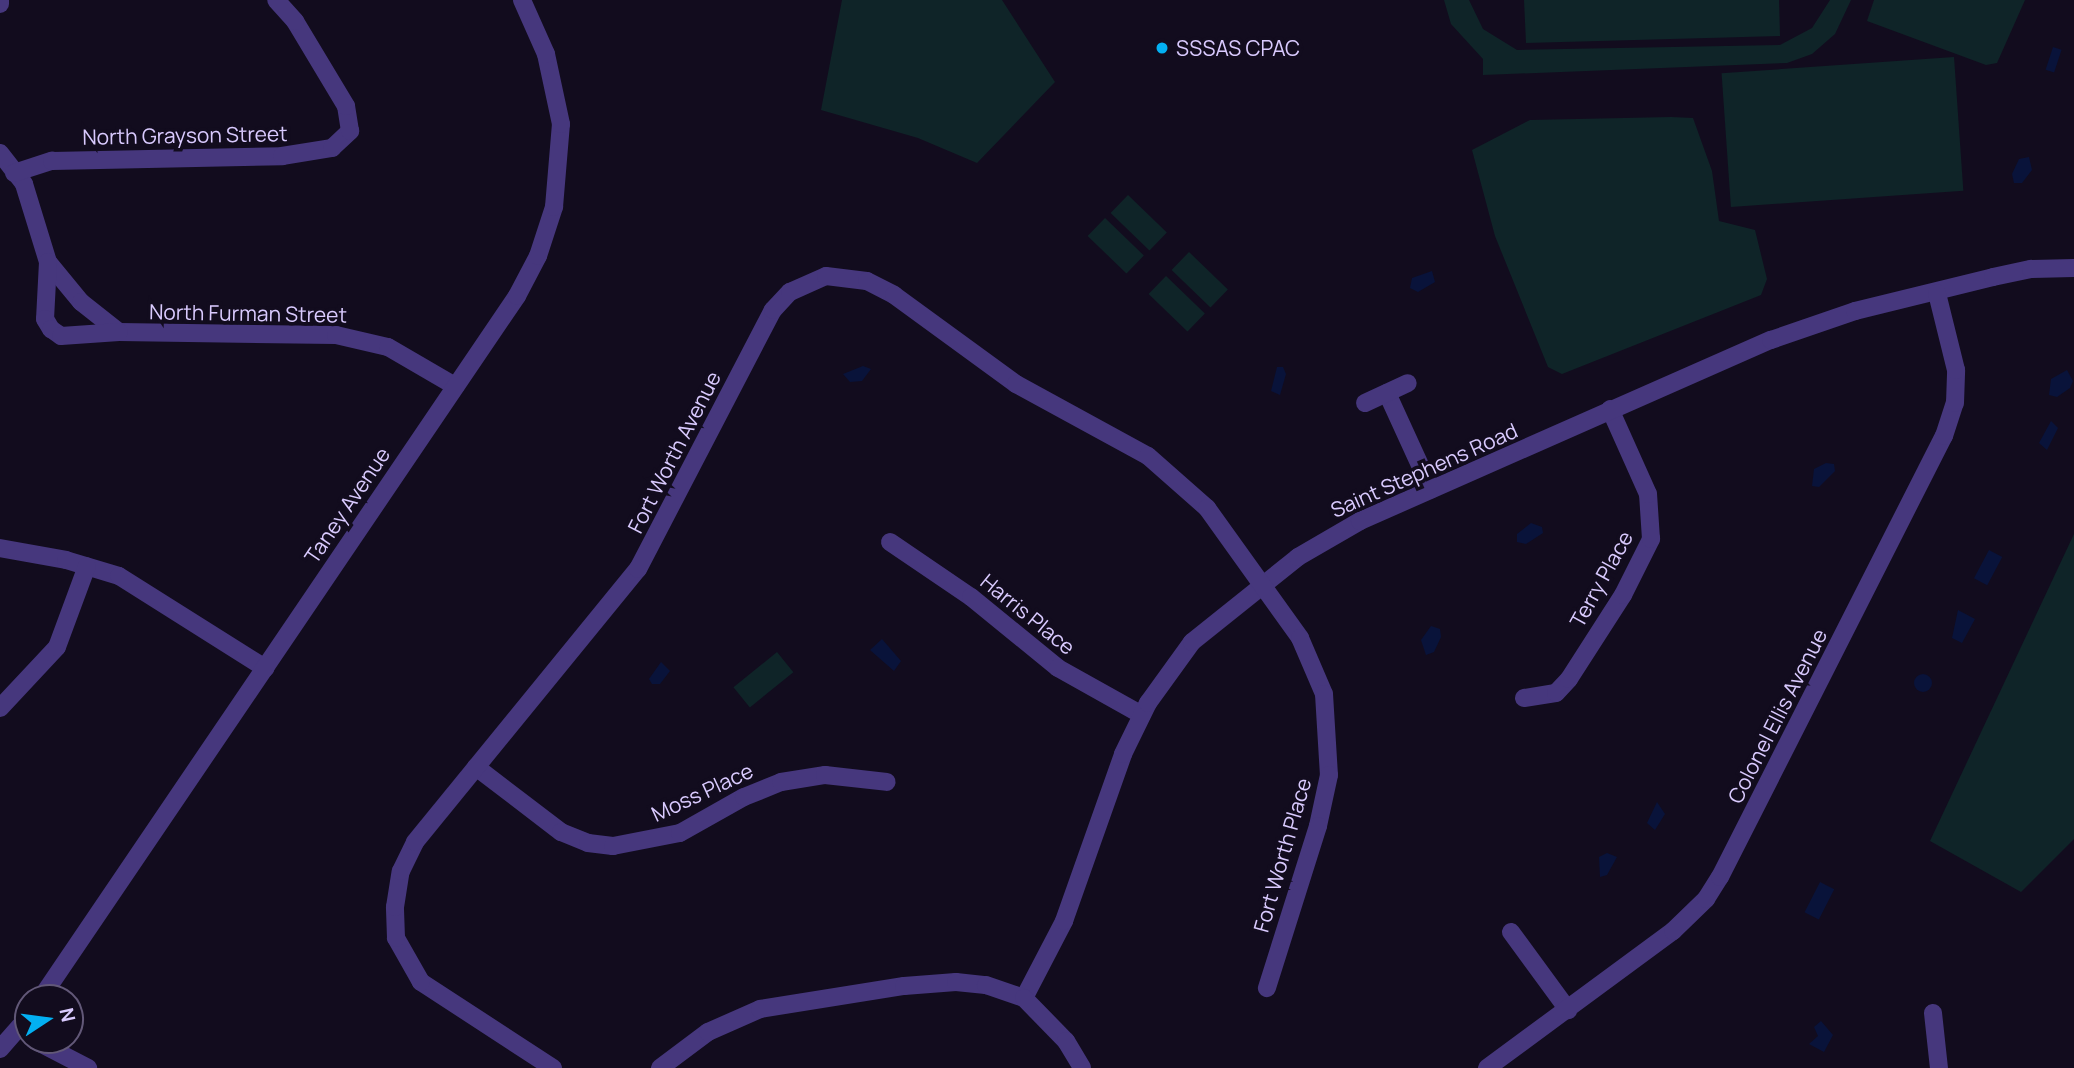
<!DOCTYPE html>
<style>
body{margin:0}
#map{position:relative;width:2074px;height:1068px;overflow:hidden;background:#120c1e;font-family:Manrope,sans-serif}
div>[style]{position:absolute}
.green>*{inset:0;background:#0f2428;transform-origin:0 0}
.water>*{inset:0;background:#09133a;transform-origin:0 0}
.round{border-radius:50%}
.street>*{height:18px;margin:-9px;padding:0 9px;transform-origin:9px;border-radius:9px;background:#46377d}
.dots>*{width:19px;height:19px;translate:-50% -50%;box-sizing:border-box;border:4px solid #120c1e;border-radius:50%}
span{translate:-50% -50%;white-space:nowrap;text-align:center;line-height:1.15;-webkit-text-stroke:7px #120c1e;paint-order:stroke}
.poi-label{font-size:21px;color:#d9cafe}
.left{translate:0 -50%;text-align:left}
.street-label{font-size:21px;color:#d9cafe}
.north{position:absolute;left:14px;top:984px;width:70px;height:70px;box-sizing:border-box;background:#120c1e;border:2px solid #625878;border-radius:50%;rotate:77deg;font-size:19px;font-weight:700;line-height:28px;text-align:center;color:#d9cafe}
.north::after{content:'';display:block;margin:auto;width:24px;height:32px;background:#03b0f2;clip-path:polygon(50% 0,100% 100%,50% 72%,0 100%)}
</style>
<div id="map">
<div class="green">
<div style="clip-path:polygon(842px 0,1002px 0,1055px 82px,977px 163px,918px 138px,821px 110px)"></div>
<div style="clip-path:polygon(1444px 0,1469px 0,1483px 29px,1517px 50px,1780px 45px,1812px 28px,1830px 0,1851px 0,1835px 34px,1812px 54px,1787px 63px,1483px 75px,1483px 59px,1451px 24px)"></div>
<div style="clip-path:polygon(1524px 0,1779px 0,1780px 36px,1526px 43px)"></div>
<div style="clip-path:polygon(1874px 0,2025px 0,1997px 63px,1986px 65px,1867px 21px)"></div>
<div style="left:1954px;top:57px;width:134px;height:233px;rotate:86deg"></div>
<div style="clip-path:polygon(1671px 117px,1693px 118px,1712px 171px,1719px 221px,1755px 230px,1767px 279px,1761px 295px,1562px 374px,1548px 367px,1495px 236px,1472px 150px,1530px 120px)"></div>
<div style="left:1128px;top:195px;width:54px;height:25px;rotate:44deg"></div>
<div style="left:1105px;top:218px;width:54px;height:25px;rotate:44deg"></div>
<div style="left:1189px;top:252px;width:54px;height:25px;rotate:44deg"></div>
<div style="left:1166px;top:276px;width:54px;height:25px;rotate:44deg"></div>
<div style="clip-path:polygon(2074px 534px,2074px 839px,2021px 892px,1930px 841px)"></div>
<div style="left:777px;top:652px;width:26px;height:56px;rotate:51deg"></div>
</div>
<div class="water">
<div style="left:2053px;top:47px;width:9px;height:24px;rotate:18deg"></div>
<div style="clip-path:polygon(2029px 157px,2032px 170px,2022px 183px,2014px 183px,2012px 174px,2019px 159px)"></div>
<div style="clip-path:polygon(1432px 271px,1435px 282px,1418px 292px,1410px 288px,1412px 278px)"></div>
<div style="clip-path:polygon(863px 366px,871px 369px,862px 381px,850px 382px,843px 374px)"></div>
<div style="clip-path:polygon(1277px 367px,1283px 367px,1286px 374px,1280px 395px,1271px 391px)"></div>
<div style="clip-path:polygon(2067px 370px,2073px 381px,2070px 388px,2057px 397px,2049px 395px,2051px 379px)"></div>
<div style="clip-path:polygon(2051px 421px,2058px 428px,2047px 450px,2039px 443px)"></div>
<div style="clip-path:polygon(1826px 463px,1834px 464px,1835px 471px,1819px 487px,1812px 486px,1814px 469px)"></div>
<div style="clip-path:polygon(1531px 523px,1542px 527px,1543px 533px,1526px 544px,1517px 542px,1517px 534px)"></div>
<div style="left:1989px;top:550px;width:15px;height:32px;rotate:28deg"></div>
<div style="clip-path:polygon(1958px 610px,1975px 619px,1962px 643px,1952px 638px)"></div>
<div style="clip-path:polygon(1431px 626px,1440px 629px,1441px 637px,1434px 652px,1426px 655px,1421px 640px)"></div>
<div style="clip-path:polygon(882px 639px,901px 661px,894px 671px,870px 650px)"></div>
<div style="clip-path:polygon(661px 662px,670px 671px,660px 684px,652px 684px,649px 679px)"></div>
<div class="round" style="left:1914px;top:674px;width:18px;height:18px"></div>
<div style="clip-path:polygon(1657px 802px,1665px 814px,1655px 830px,1647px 823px)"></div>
<div style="clip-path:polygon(1607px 853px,1617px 857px,1607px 875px,1600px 877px,1599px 857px)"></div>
<div style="left:1820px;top:882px;width:16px;height:34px;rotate:27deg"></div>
<div style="clip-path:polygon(1821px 1021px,1833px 1035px,1824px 1052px,1809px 1044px,1818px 1036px,1814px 1027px)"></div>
</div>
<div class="street">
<div style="left:0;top:4px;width:4px;rotate:-90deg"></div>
<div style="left:0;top:153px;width:39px;rotate:52deg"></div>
<div style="left:24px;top:184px;width:82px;rotate:72.9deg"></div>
<div style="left:48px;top:262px;width:52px;rotate:50.5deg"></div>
<div style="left:81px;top:302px;width:48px;rotate:38.3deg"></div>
<div style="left:119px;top:332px;width:217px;rotate:0.8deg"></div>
<div style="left:336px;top:335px;width:53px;rotate:13deg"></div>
<div style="left:388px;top:347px;width:78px;rotate:30.2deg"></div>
<div style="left:14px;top:173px;width:40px;rotate:-18deg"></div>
<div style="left:52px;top:161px;width:230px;rotate:-1.2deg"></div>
<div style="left:282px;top:156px;width:51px;rotate:-9.1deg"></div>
<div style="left:332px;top:148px;width:25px;rotate:-43deg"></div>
<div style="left:350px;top:131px;width:25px;rotate:-99deg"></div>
<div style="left:346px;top:106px;width:99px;rotate:-121deg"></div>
<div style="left:295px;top:21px;width:28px;rotate:-132deg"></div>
<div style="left:48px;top:262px;width:57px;rotate:93deg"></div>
<div style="left:45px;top:319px;width:12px;rotate:59deg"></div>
<div style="left:51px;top:329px;width:12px;rotate:35deg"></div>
<div style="left:61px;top:336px;width:58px;rotate:-3.9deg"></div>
<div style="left:1387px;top:393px;width:106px;rotate:65.4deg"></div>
<div style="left:1365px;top:403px;width:47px;rotate:-24.9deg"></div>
<div style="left:890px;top:542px;width:98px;rotate:34.2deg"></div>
<div style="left:971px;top:597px;width:112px;rotate:39.2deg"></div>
<div style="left:1058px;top:668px;width:96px;rotate:29.2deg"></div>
<div style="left:0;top:548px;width:67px;rotate:10.3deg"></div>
<div style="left:66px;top:560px;width:55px;rotate:16.8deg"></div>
<div style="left:119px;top:576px;width:173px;rotate:32.2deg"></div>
<div style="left:1524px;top:698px;width:32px;rotate:-9deg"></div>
<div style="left:1556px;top:693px;width:19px;rotate:-47deg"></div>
<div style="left:1569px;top:679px;width:100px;rotate:-57.3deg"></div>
<div style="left:1623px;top:595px;width:63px;rotate:-63.4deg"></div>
<div style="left:1651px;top:539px;width:45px;rotate:-93.8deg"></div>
<div style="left:1648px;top:494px;width:93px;rotate:-114.1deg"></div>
<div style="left:0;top:708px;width:83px;rotate:-46.9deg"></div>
<div style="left:57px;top:647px;width:86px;rotate:-69.7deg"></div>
<div style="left:476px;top:767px;width:107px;rotate:37.4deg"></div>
<div style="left:561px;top:832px;width:29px;rotate:22deg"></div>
<div style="left:588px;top:843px;width:25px;rotate:7deg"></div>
<div style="left:613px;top:846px;width:68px;rotate:-11deg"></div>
<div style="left:680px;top:833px;width:73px;rotate:-29.4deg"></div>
<div style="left:744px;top:797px;width:40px;rotate:-22deg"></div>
<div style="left:781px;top:782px;width:45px;rotate:-9deg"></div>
<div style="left:825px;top:775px;width:62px;rotate:6.4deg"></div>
<div style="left:1511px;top:932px;width:97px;rotate:53.8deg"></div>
<div style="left:41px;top:998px;width:848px;rotate:-55.86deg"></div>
<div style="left:517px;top:296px;width:45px;rotate:-62.3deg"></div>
<div style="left:538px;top:256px;width:52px;rotate:-71.9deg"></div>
<div style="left:554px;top:207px;width:83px;rotate:-85.2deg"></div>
<div style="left:561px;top:124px;width:72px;rotate:-102.1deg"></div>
<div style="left:546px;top:54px;width:59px;rotate:-114deg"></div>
<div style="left:1024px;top:998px;width:87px;rotate:-62.5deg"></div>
<div style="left:1064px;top:921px;width:177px;rotate:-70.5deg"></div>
<div style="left:1123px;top:754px;width:57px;rotate:-63.9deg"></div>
<div style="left:1148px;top:703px;width:75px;rotate:-54.2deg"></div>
<div style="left:1192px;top:642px;width:136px;rotate:-38.7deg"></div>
<div style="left:1298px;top:557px;width:72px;rotate:-30.1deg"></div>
<div style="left:1360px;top:521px;width:449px;rotate:-23.8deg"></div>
<div style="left:1771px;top:340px;width:89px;rotate:-19deg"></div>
<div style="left:1855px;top:311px;width:142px;rotate:-13.8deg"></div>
<div style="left:1993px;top:277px;width:39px;rotate:-12deg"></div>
<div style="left:2031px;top:269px;width:43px;rotate:-1.3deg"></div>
<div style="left:1933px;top:1013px;width:55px;rotate:83.8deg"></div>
<div style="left:34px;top:1040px;width:61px;rotate:27.4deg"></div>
<div style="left:0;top:1049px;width:43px;rotate:-48.8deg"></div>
<div style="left:553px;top:1068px;width:158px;rotate:-146.9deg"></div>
<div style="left:421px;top:982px;width:51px;rotate:-119.6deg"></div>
<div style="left:396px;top:938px;width:31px;rotate:-92deg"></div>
<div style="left:395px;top:907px;width:36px;rotate:-81deg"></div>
<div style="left:401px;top:871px;width:32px;rotate:-64deg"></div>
<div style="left:415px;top:842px;width:353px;rotate:-50.8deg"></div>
<div style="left:638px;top:569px;width:292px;rotate:-62.5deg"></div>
<div style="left:773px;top:310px;width:25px;rotate:-47deg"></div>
<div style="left:790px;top:292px;width:39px;rotate:-24deg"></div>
<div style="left:826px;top:276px;width:41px;rotate:7deg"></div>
<div style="left:867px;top:281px;width:30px;rotate:27deg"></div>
<div style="left:894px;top:295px;width:151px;rotate:36.1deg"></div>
<div style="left:1016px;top:384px;width:150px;rotate:28.6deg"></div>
<div style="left:1148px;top:456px;width:79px;rotate:41.4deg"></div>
<div style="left:1207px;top:508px;width:160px;rotate:54.4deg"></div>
<div style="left:1300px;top:638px;width:61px;rotate:66.8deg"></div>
<div style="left:1324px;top:694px;width:81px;rotate:86.5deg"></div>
<div style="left:1329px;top:775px;width:52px;rotate:102.2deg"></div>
<div style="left:1318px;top:826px;width:170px;rotate:107.5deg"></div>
<div style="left:660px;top:1068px;width:60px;rotate:-36.9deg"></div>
<div style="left:708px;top:1032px;width:57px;rotate:-23.9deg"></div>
<div style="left:760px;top:1009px;width:146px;rotate:-9.1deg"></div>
<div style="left:904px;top:986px;width:52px;rotate:-4.4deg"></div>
<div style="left:956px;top:982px;width:30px;rotate:6deg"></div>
<div style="left:986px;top:985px;width:40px;rotate:18.9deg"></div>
<div style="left:1024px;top:998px;width:60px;rotate:45.7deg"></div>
<div style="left:1066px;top:1041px;width:31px;rotate:59deg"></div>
<div style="left:1487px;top:1068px;width:231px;rotate:-36.4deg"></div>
<div style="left:1673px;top:931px;width:46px;rotate:-44.1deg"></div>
<div style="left:1706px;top:899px;width:26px;rotate:-58deg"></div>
<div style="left:1720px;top:877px;width:495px;rotate:-63.1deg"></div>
<div style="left:1944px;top:436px;width:35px;rotate:-72deg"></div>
<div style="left:1955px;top:403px;width:33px;rotate:-88deg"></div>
<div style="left:1956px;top:370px;width:79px;rotate:-103.9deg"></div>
</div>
<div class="dots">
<div style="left:1162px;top:48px;background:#03b0f2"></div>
</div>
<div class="poi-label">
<span class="left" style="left:1176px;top:48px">SSSAS CPAC</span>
</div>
<div class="street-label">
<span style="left:185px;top:135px;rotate:-1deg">North Grayson Street</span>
<span style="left:248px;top:313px;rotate:1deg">North Furman Street</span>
<span style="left:674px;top:452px;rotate:-63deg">Fort Worth Avenue</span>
<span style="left:1424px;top:470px;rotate:-24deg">Saint Stephens Road</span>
<span style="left:347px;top:505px;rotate:-56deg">Taney Avenue</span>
<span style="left:1601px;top:579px;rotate:-61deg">Terry Place</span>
<span style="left:1028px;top:614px;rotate:39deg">Harris Place</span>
<span style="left:1777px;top:716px;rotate:-63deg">Colonel Ellis Avenue</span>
<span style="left:702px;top:792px;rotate:-25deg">Moss Place</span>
<span style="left:1282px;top:855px;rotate:-74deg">Fort Worth Place</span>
</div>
<div class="north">N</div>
</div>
